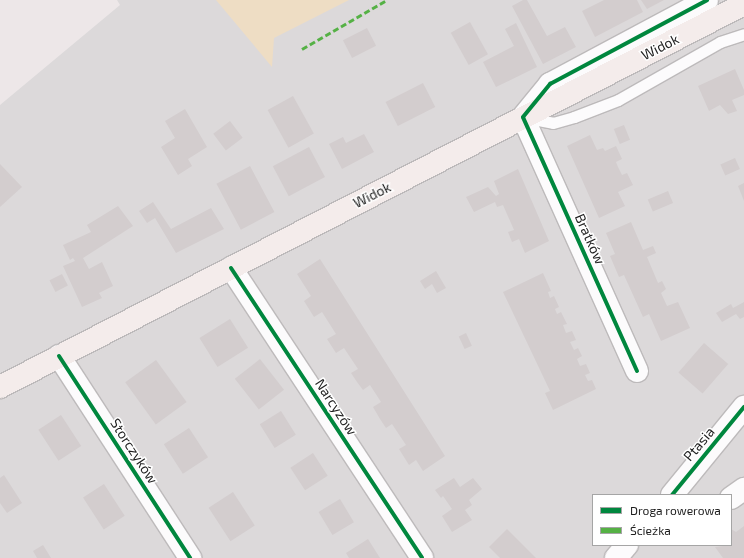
<!DOCTYPE html>
<meta charset="utf-8">
<style>
body{margin:0}
#map{position:relative;width:744px;height:558px;overflow:hidden;background:#ede7e8;font-family:"Exo 2",sans-serif}
div>[style]{position:absolute}
.residential>*{inset:0;background:#dcd9da}
.grass>*{inset:0;background:#eeddc4}
.building>*{inset:0;background:#d3cdce;transform-origin:0 0}
.roads{filter:drop-shadow(1px 0 #bdbabb) drop-shadow(-1px 0 #bdbabb) drop-shadow(0 1px #bdbabb) drop-shadow(0 -1px #bdbabb)}
.service>*{height:11px;margin:-5.5px;padding:0 5.5px;transform-origin:5.5px;border-radius:5.5px;background:#fcfbfc}
.minor>*{height:22px;margin:-11px;padding:0 11px;transform-origin:11px;border-radius:11px;background:#fcfbfc}
.secondary>*{height:22px;margin:-11px;padding:0 11px;transform-origin:11px;border-radius:11px;background:#f4eceb}
.quiet>*{height:3px;margin-top:-1.5px;transform-origin:0;background:repeating-linear-gradient(90deg,#55b145 0 6px,transparent 0 9px)}
.cycleway>*{height:4px;margin:-2px;padding:0 2px;transform-origin:2px;border-radius:2px;background:#00873e}
span{translate:-50% -50%;white-space:nowrap;text-align:center;line-height:1.15;-webkit-text-stroke:3px #fff;paint-order:stroke}
.street-label{font-size:14px;color:#1f1f1f}
.legend{position:absolute;left:592px;top:494px;width:140px;height:52px;box-sizing:border-box;background:#fff;border:1px solid #a5a5a5;margin:0;padding:5px 7px;list-style:none;font-size:12px;color:#1f1f1f}
.legend li{display:flex;align-items:center;gap:8px;height:20px}
.legend b{width:20px;border:1px solid #a5a5a5}
</style>
<div id="map">
<div class="residential">
<div style="clip-path:polygon(evenodd,117px 0,744px 0,744px 558px,0 558px,0 105px,120px 5px,117px 0,593px 495px,731px 495px,731px 545px,593px 545px,593px 495px)"></div>
</div>
<div class="grass">
<div style="clip-path:polygon(216px 0,349px 0,274px 38px,272px 67px)"></div>
</div>
<div class="building">
<div style="clip-path:polygon(523px 0,527px 0,547px 36px,565px 27px,576px 47px,543px 64px,512px 6px)"></div>
<div style="clip-path:polygon(604px 0,637px 0,643px 12px,595px 37px,582px 11px)"></div>
<div style="clip-path:polygon(641px 0,664px 0,647px 9px)"></div>
<div style="left:470px;top:22px;width:37px;height:22px;rotate:61deg"></div>
<div style="clip-path:polygon(516px 23px,537px 67px,496px 87px,483px 62px,514px 46px,505px 29px)"></div>
<div style="left:367px;top:28px;width:20px;height:27px;rotate:63deg"></div>
<div style="clip-path:polygon(735px 69px,744px 90px,744px 95px,732px 100px,737px 111px,728px 114px,720px 105px,709px 111px,698px 86px)"></div>
<div style="left:423px;top:83px;width:27px;height:42px;rotate:63deg"></div>
<div style="left:293px;top:96px;width:43px;height:29px;rotate:61deg"></div>
<div style="clip-path:polygon(185px 109px,207px 147px,188px 159px,192px 166px,178px 175px,161px 147px,175px 138px,165px 121px)"></div>
<div style="left:230px;top:121px;width:21px;height:21px;rotate:53deg"></div>
<div style="left:624px;top:125px;width:16px;height:11px;rotate:68deg"></div>
<div style="clip-path:polygon(364px 134px,374px 152px,342px 169px,329px 144px,343px 137px,346px 143px)"></div>
<div style="clip-path:polygon(590px 135px,597px 150px,603px 148px,605px 151px,616px 146px,622px 159px,616px 162px,618px 167px,622px 175px,627px 173px,633px 185px,618px 192px,625px 206px,599px 218px,567px 146px)"></div>
<div style="left:309px;top:147px;width:34px;height:41px;rotate:62deg"></div>
<div style="left:735px;top:158px;width:12px;height:16px;rotate:66deg"></div>
<div style="clip-path:polygon(0 164px,22px 187px,0 207px)"></div>
<div style="left:250px;top:166px;width:52px;height:38px;rotate:62deg"></div>
<div style="clip-path:polygon(518px 169px,549px 241px,525px 253px,519px 239px,512px 242px,508px 232px,514px 230px,503px 205px,497px 207px,495px 202px,474px 212px,466px 197px,488px 187px,496px 196px,499px 194px,494px 181px)"></div>
<div style="clip-path:polygon(744px 183px,744px 201px,738px 186px)"></div>
<div style="left:668px;top:191px;width:13px;height:22px;rotate:67deg"></div>
<div style="clip-path:polygon(153px 202px,171px 229px,211px 208px,224px 229px,176px 253px,155px 218px,147px 223px,139px 211px)"></div>
<div style="clip-path:polygon(118px 206px,133px 226px,83px 258px,89px 269px,102px 262px,113px 286px,99px 293px,102px 298px,82px 307px,63px 266px,75px 261px,73px 258px,70px 260px,63px 245px,91px 232px,87px 225px)"></div>
<div style="clip-path:polygon(631px 222px,643px 250px,653px 246px,656px 253px,647px 257px,658px 283px,662px 281px,666px 289px,661px 293px,667px 306px,678px 302px,690px 328px,661px 341px,649px 314px,643px 317px,624px 275px,619px 277px,610px 256px,615px 254px,606px 233px)"></div>
<div style="clip-path:polygon(320px 259px,445px 456px,423px 471px,416px 460px,409px 465px,399px 449px,406px 445px,392px 424px,386px 428px,380px 419px,373px 407px,381px 402px,370px 385px,363px 390px,357px 382px,351px 373px,358px 369px,344px 348px,336px 353px,327px 339px,336px 334px,322px 312px,314px 317px,304px 301px,311px 296px,297px 274px)"></div>
<div style="clip-path:polygon(436px 271px,446px 288px,437px 293px,432px 284px,425px 289px,420px 281px)"></div>
<div style="clip-path:polygon(543px 273px,551px 291px,548px 292px,550px 298px,554px 296px,559px 307px,555px 309px,557px 314px,561px 312px,567px 324px,563px 325px,566px 333px,572px 331px,576px 340px,570px 342px,574px 350px,578px 348px,582px 356px,577px 359px,580px 366px,586px 364px,590px 373px,585px 375px,588px 381px,592px 380px,596px 389px,553px 410px,545px 393px,550px 391px,503px 292px)"></div>
<div style="left:62px;top:274px;width:13px;height:14px;rotate:63deg"></div>
<div style="clip-path:polygon(744px 302px,744px 317px,740px 319px,736px 314px,722px 322px,716px 313px,731px 304px,733px 308px)"></div>
<div style="left:230px;top:319px;width:34px;height:36px;rotate:58deg"></div>
<div style="left:466px;top:333px;width:14px;height:8px;rotate:65deg"></div>
<div style="left:704px;top:343px;width:32px;height:39px;rotate:41deg"></div>
<div style="left:260px;top:359px;width:39px;height:32px;rotate:52deg"></div>
<div style="left:156px;top:360px;width:52px;height:38px;rotate:54deg"></div>
<div style="left:281px;top:411px;width:28px;height:25px;rotate:58deg"></div>
<div style="left:61px;top:415px;width:37px;height:27px;rotate:57deg"></div>
<div style="left:189px;top:428px;width:35px;height:30px;rotate:57deg"></div>
<div style="left:313px;top:453px;width:27px;height:27px;rotate:57deg"></div>
<div style="clip-path:polygon(4px 475px,22px 503px,7px 513px,0 503px,0 478px)"></div>
<div style="clip-path:polygon(454px 478px,460px 487px,473px 478px,482px 489px,469px 500px,472px 505px,465px 510px,472px 520px,452px 532px,442px 516px,452px 509px,443px 496px,441px 498px,435px 490px)"></div>
<div style="left:104px;top:484px;width:38px;height:25px;rotate:57deg"></div>
<div style="left:233px;top:492px;width:40px;height:29px;rotate:57deg"></div>
<div style="left:340px;top:499px;width:27px;height:25px;rotate:59deg"></div>
<div style="clip-path:polygon(744px 526px,744px 558px,723px 558px,715px 547px,731px 545px,731px 529px,736px 532px)"></div>
<div style="clip-path:polygon(507px 529px,536px 558px,500px 558px,489px 547px)"></div>
<div style="clip-path:polygon(368px 539px,380px 558px,349px 558px,346px 553px)"></div>
<div style="clip-path:polygon(43px 545px,51px 558px,37px 558px,33px 551px)"></div>
</div>
<div class="roads">
<div class="service">
<div style="left:528px;top:118px;width:25px;rotate:11deg"></div>
<div style="left:553px;top:123px;width:22px;rotate:-16deg"></div>
<div style="left:574px;top:117px;width:47px;rotate:-21.1deg"></div>
<div style="left:618px;top:100px;width:117px;rotate:-29.6deg"></div>
<div style="left:720px;top:42px;width:25px;rotate:-18deg"></div>
</div>
<div class="minor">
<div style="left:231px;top:268px;width:347px;rotate:56.6deg"></div>
<div style="left:59px;top:356px;width:241px;rotate:57deg"></div>
<div style="left:637px;top:371px;width:278px;rotate:-114.2deg"></div>
<div style="left:523px;top:117px;width:43px;rotate:-50.7deg"></div>
<div style="left:550px;top:84px;width:178px;rotate:-28.1deg"></div>
<div style="left:672px;top:495px;width:114px;rotate:-50.7deg"></div>
<div style="left:731px;top:498px;width:16px;rotate:-35deg"></div>
<div style="left:616px;top:558px;width:17px;rotate:-50deg"></div>
</div>
<div class="secondary">
<div style="left:0;top:387px;width:837px;rotate:-27.24deg"></div>
</div>
</div>
<div class="quiet">
<div style="left:302px;top:49px;width:98px;rotate:-30deg"></div>
</div>
<div class="cycleway">
<div style="left:231px;top:268px;width:347px;rotate:56.6deg"></div>
<div style="left:59px;top:356px;width:241px;rotate:57deg"></div>
<div style="left:637px;top:371px;width:278px;rotate:-114.2deg"></div>
<div style="left:523px;top:117px;width:43px;rotate:-50.7deg"></div>
<div style="left:550px;top:84px;width:178px;rotate:-28.1deg"></div>
<div style="left:672px;top:495px;width:114px;rotate:-50.7deg"></div>
</div>
<div class="street-label">
<span style="left:660px;top:47px;rotate:-27deg">Widok</span>
<span style="left:372px;top:195px;rotate:-27deg">Widok</span>
<span style="left:590px;top:239px;rotate:66deg">Bratków</span>
<span style="left:336px;top:407px;rotate:57deg">Narcyzów</span>
<span style="left:699px;top:444px;rotate:-50deg">Ptasia</span>
<span style="left:134px;top:451px;rotate:57deg">Storczyków</span>
</div>
<ul class="legend">
<li><b style="height:5px;background:#00873e"></b>Droga rowerowa</li>
<li><b style="height:5px;background:#55b145"></b>Ścieżka</li>
</ul>
</div>
